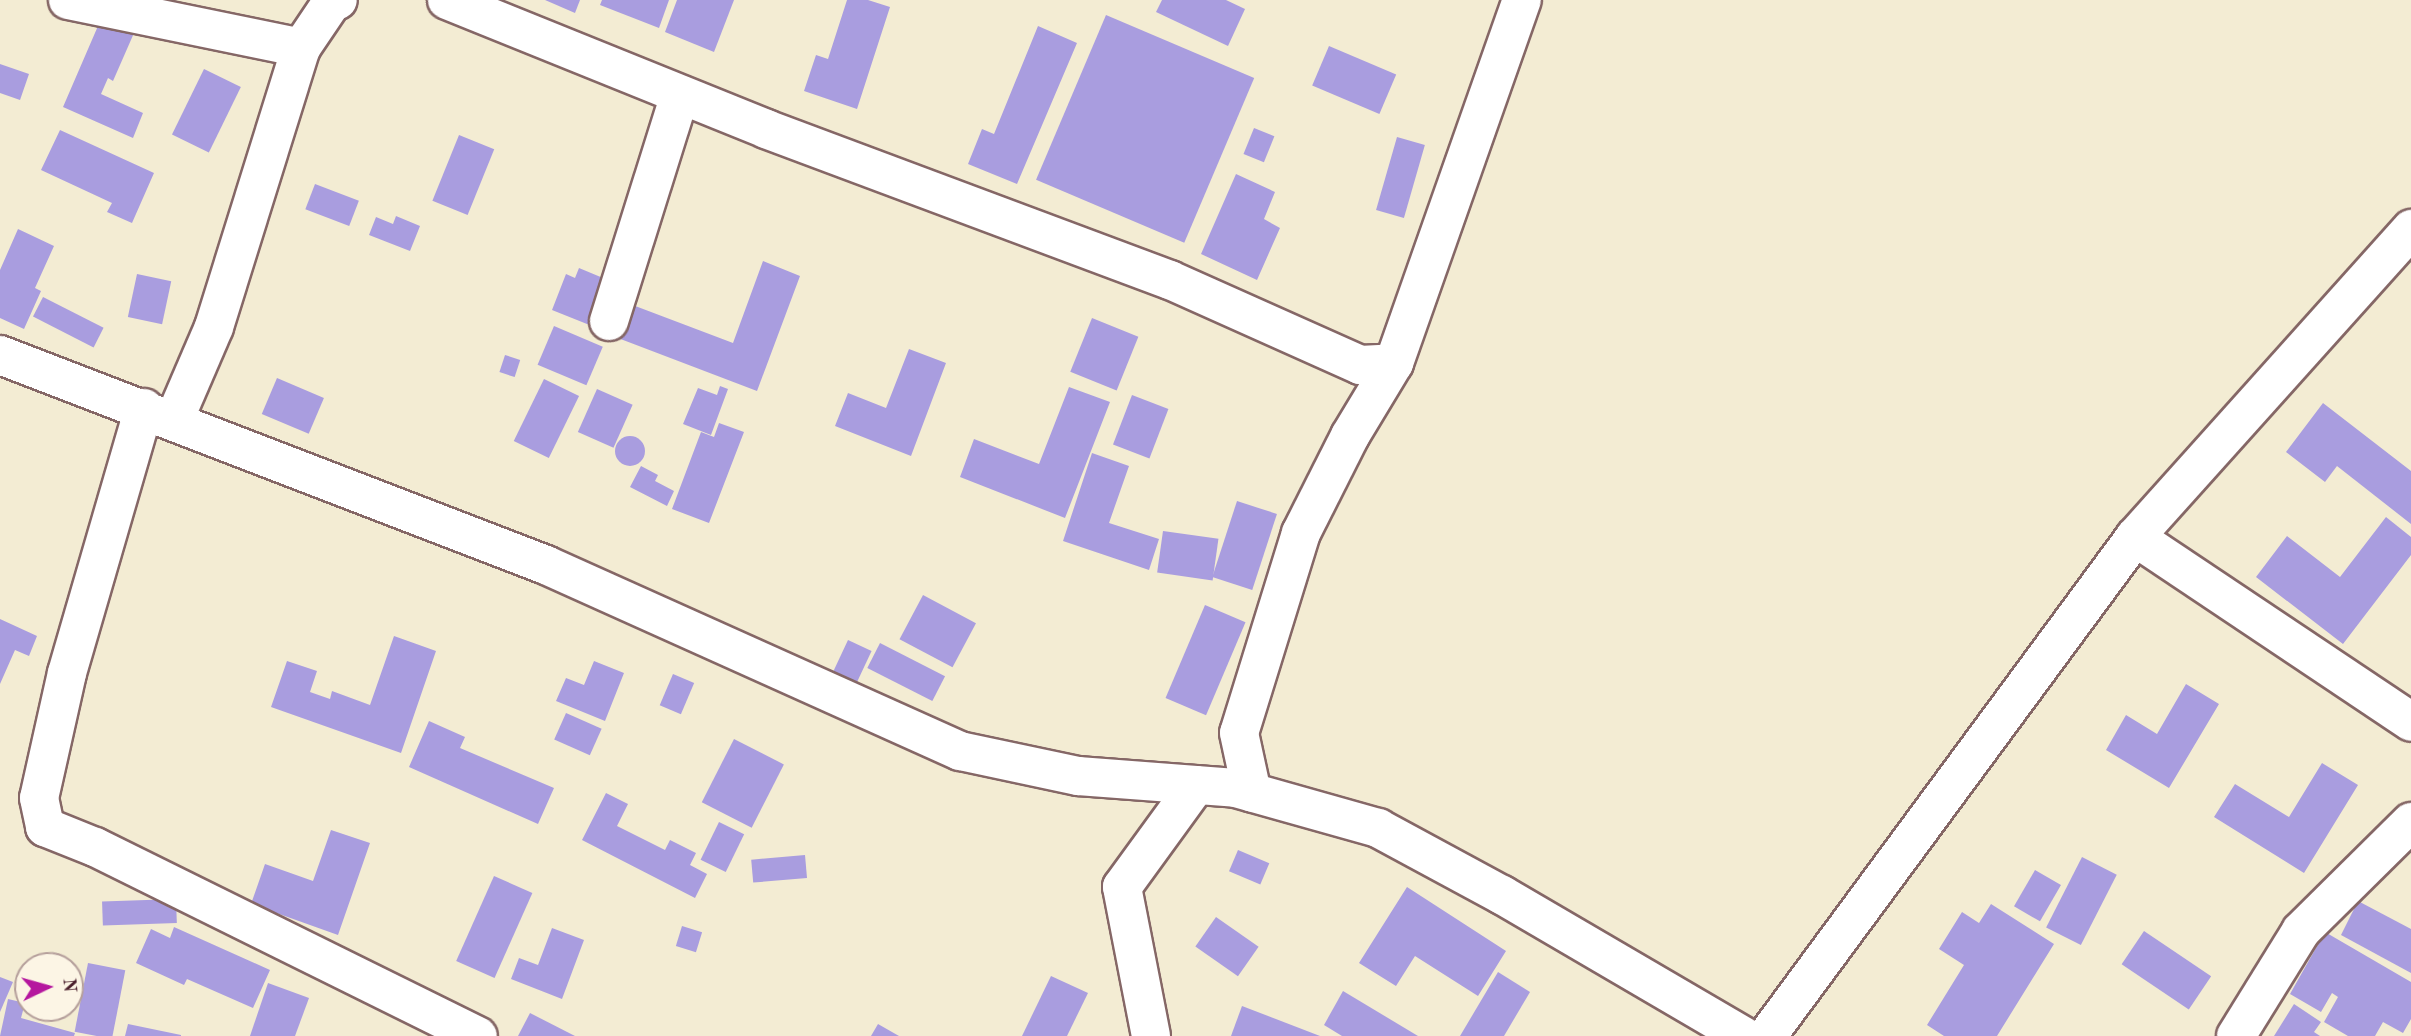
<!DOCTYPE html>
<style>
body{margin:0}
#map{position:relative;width:2411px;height:1036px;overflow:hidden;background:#f3ecd3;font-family:"Old Standard TT",serif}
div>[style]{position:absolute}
.building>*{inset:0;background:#a99ddf;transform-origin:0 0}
.round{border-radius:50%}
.roads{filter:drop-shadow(2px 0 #856766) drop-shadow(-2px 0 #856766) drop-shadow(0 2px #856766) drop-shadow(0 -2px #856766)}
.minor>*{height:38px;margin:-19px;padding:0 19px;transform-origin:19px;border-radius:19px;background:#fff}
span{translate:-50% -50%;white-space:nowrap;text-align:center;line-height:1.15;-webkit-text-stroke:6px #fcf5e5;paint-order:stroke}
.north{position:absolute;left:14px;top:952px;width:70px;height:70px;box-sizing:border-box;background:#fcf5e5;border:2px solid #b59f9b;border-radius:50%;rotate:85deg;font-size:19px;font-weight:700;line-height:28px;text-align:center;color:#4a1f2b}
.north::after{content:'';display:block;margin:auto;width:24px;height:32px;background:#b5179e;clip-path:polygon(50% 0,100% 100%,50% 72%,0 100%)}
</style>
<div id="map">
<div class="building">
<div style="clip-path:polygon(545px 0,580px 0,575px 13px)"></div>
<div style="clip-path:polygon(602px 0,669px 0,659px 28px,600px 5px)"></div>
<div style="clip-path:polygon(677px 0,734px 0,714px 52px,665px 32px)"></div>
<div style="clip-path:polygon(847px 0,868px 0,890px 7px,857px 109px,804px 91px,816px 55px,828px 59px)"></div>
<div style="clip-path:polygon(1162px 0,1226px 0,1245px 9px,1228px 46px,1156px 12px)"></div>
<div style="left:1106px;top:15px;width:161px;height:179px;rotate:23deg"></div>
<div style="clip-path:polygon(101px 19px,134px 33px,113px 81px,108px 78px,101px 94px,143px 113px,133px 138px,63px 107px)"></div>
<div style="clip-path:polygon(1038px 26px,1077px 43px,1017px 184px,968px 164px,982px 129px,994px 134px)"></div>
<div style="left:1329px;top:46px;width:73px;height:43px;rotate:23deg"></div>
<div style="clip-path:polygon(0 64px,29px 74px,20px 100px,0 93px)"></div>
<div style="left:204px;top:69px;width:41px;height:73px;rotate:26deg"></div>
<div style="left:1254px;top:128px;width:22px;height:28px;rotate:22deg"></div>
<div style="clip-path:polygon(60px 130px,154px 173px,132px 223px,107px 212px,112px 203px,41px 170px)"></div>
<div style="left:459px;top:135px;width:38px;height:71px;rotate:22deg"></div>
<div style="left:1397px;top:137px;width:29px;height:76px;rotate:16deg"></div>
<div style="clip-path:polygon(1236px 174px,1275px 192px,1264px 219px,1280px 228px,1257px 280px,1201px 254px)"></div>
<div style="left:315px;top:184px;width:47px;height:27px;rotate:21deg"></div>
<div style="clip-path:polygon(396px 216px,420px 226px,410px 251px,369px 235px,376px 217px,393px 224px)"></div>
<div style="clip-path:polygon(18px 229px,54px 246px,35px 288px,41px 291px,24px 329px,0 318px,0 270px)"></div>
<div style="clip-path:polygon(763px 261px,800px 276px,757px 391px,610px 335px,622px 301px,733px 343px)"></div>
<div style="clip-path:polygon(579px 268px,615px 283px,597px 328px,552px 310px,566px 274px,575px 278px)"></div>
<div style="left:137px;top:274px;width:35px;height:44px;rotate:12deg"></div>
<div style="left:43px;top:297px;width:68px;height:22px;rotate:27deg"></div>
<div style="left:1092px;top:318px;width:50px;height:58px;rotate:22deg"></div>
<div style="left:554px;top:326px;width:53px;height:42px;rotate:23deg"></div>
<div style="clip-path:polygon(909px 349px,946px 363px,911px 456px,835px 426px,848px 393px,886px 408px)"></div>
<div style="left:505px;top:355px;width:16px;height:18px;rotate:18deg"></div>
<div style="left:277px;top:378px;width:51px;height:39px;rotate:23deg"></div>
<div style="left:544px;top:379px;width:39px;height:69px;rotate:26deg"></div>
<div style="clip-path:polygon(720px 386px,728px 389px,711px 435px,683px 424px,698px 388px,717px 395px)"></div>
<div style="clip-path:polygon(1069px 387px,1110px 402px,1065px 518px,960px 477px,974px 439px,1039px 464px)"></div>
<div style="left:597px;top:389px;width:39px;height:47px;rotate:24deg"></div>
<div style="left:1132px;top:395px;width:39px;height:53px;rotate:21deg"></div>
<div style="clip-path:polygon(2323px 403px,2411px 471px,2411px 524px,2337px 466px,2325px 482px,2286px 452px)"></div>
<div style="clip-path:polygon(719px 423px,744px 432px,709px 523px,672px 509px,701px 432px,714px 437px)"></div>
<div class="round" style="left:615px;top:436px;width:30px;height:30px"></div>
<div style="clip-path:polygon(1092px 453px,1129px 466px,1109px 523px,1159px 539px,1149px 570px,1063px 541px)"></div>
<div style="clip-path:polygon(641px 466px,658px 475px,655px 481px,674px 491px,667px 506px,630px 487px)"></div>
<div style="left:1237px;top:501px;width:42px;height:80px;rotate:18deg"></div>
<div style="clip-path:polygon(2386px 517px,2411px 537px,2411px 555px,2343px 644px,2256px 577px,2287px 536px,2340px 577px)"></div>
<div style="left:1163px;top:531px;width:56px;height:42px;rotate:8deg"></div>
<div style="left:923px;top:595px;width:60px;height:50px;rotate:28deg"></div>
<div style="left:1205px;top:605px;width:44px;height:101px;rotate:23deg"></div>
<div style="clip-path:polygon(0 619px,37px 636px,29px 656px,15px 650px,0 684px)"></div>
<div style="clip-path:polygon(394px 636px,436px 651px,401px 753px,271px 707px,287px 661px,317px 671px,310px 692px,330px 699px,332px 691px,370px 705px)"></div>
<div style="left:848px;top:640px;width:26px;height:39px;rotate:25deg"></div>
<div style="left:880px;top:643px;width:73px;height:28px;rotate:27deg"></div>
<div style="clip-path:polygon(594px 661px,624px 673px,605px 721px,556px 701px,566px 678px,584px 685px)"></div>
<div style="left:673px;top:674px;width:23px;height:34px;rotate:23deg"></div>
<div style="clip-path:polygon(2186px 684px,2219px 704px,2169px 788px,2106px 750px,2126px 715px,2157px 734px)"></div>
<div style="left:566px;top:713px;width:39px;height:29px;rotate:24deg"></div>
<div style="clip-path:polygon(429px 721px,465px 737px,460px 748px,554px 788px,538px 824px,409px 767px)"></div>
<div style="left:734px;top:739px;width:56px;height:71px;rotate:27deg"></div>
<div style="clip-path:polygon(2322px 763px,2358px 785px,2304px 873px,2214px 817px,2235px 784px,2289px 817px)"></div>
<div style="clip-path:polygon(606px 793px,628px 804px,617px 826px,665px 850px,670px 840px,696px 853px,690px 865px,707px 874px,695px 898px,582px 840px)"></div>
<div style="left:719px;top:822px;width:28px;height:42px;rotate:26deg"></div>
<div style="clip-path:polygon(331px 830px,370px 843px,338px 935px,251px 904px,265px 864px,313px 881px)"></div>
<div style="left:1238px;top:850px;width:34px;height:23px;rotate:23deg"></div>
<div style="left:805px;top:855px;width:23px;height:54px;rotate:85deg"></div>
<div style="left:2082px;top:857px;width:39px;height:79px;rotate:27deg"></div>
<div style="left:2035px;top:870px;width:30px;height:42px;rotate:30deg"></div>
<div style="left:494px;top:876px;width:42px;height:93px;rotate:24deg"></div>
<div style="clip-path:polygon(1407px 887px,1506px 951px,1478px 996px,1415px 956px,1396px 986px,1359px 963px)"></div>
<div style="left:176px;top:899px;width:24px;height:74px;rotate:88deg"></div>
<div style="clip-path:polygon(2358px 901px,2411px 929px,2411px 973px,2341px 935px)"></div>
<div style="clip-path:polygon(1991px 904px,2054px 944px,1997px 1036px,1944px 1036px,1927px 1025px,1964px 965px,1939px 949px,1962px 912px,1979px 923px)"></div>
<div style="left:1216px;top:917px;width:52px;height:36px;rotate:35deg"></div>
<div style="left:682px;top:926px;width:21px;height:21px;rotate:17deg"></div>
<div style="clip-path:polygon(174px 927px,270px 970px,253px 1008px,187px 979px,184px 985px,136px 963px,151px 929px,170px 938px)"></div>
<div style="clip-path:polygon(552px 928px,584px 940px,562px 999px,511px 979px,519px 958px,538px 965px)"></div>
<div style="left:2144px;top:931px;width:81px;height:40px;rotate:34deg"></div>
<div style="clip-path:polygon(2325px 932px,2411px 982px,2411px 1019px,2403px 1033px,2383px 1022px,2375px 1036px,2348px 1036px,2324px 1022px,2338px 997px,2332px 993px,2321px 1012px,2290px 994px)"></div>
<div style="left:88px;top:963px;width:38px;height:70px;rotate:11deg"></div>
<div style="clip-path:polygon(1498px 972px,1530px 992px,1504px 1036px,1460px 1036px)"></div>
<div style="clip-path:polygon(1051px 976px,1088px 993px,1067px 1036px,1022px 1036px)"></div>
<div style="clip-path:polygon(0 977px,13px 982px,0 1012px)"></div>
<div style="clip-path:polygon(268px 983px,309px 998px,295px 1036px,250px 1036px)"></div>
<div style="clip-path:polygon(1343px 991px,1418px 1036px,1342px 1036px,1324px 1025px)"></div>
<div style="clip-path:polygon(8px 999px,25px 1003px,21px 1018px,75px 1033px,74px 1036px,0 1036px)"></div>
<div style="clip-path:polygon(2294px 1004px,2321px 1022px,2314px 1032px,2320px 1036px,2274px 1036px)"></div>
<div style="clip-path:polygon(1242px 1006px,1320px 1036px,1231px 1036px)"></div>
<div style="clip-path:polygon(530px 1013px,575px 1036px,518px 1036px)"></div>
<div style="clip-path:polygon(128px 1024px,181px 1035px,181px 1036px,125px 1036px)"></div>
<div style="clip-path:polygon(878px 1024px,899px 1036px,871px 1036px)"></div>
</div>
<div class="roads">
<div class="minor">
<div style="left:68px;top:0;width:238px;rotate:11.6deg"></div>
<div style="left:447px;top:0;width:344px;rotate:22deg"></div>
<div style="left:766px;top:129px;width:431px;rotate:20.5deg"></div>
<div style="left:1170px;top:280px;width:208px;rotate:24.1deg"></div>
<div style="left:1360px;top:365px;width:34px;rotate:-3deg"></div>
<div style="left:1394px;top:363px;width:85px;rotate:121.1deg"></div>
<div style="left:1350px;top:436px;width:109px;rotate:116.8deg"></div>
<div style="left:1301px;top:533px;width:209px;rotate:107.2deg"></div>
<div style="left:1239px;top:733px;width:61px;rotate:77.8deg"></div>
<div style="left:609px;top:321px;width:237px;rotate:-72.6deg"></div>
<div style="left:0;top:355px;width:585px;rotate:21.04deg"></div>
<div style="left:546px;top:565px;width:454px;rotate:24.2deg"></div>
<div style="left:960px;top:751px;width:121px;rotate:12deg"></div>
<div style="left:1078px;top:776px;width:158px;rotate:4.3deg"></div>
<div style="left:1236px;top:788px;width:148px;rotate:15.7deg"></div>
<div style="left:1378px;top:828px;width:141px;rotate:28.4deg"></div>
<div style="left:1502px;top:895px;width:279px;rotate:30.3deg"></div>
<div style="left:1394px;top:363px;width:385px;rotate:-70.6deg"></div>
<div style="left:144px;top:408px;width:276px;rotate:106.2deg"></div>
<div style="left:67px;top:673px;width:128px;rotate:102.6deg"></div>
<div style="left:39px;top:798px;width:30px;rotate:78deg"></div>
<div style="left:45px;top:827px;width:54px;rotate:21.8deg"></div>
<div style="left:95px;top:847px;width:427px;rotate:26.3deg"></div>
<div style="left:174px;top:420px;width:101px;rotate:-66.7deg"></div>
<div style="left:214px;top:327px;width:292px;rotate:-72.7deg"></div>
<div style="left:301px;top:48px;width:55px;rotate:-56deg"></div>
<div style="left:332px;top:2px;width:6px;rotate:-18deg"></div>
<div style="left:2135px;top:537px;width:332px;rotate:33.8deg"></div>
<div style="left:1151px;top:1036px;width:152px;rotate:-101deg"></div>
<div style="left:1122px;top:887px;width:126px;rotate:-54deg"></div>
<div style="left:1767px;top:1036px;width:620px;rotate:-53.59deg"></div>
<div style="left:2135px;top:537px;width:414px;rotate:-48.1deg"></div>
<div style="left:2236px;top:1036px;width:123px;rotate:-58.2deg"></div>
<div style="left:2301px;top:931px;width:155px;rotate:-44.7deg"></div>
</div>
</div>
<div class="north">N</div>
</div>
